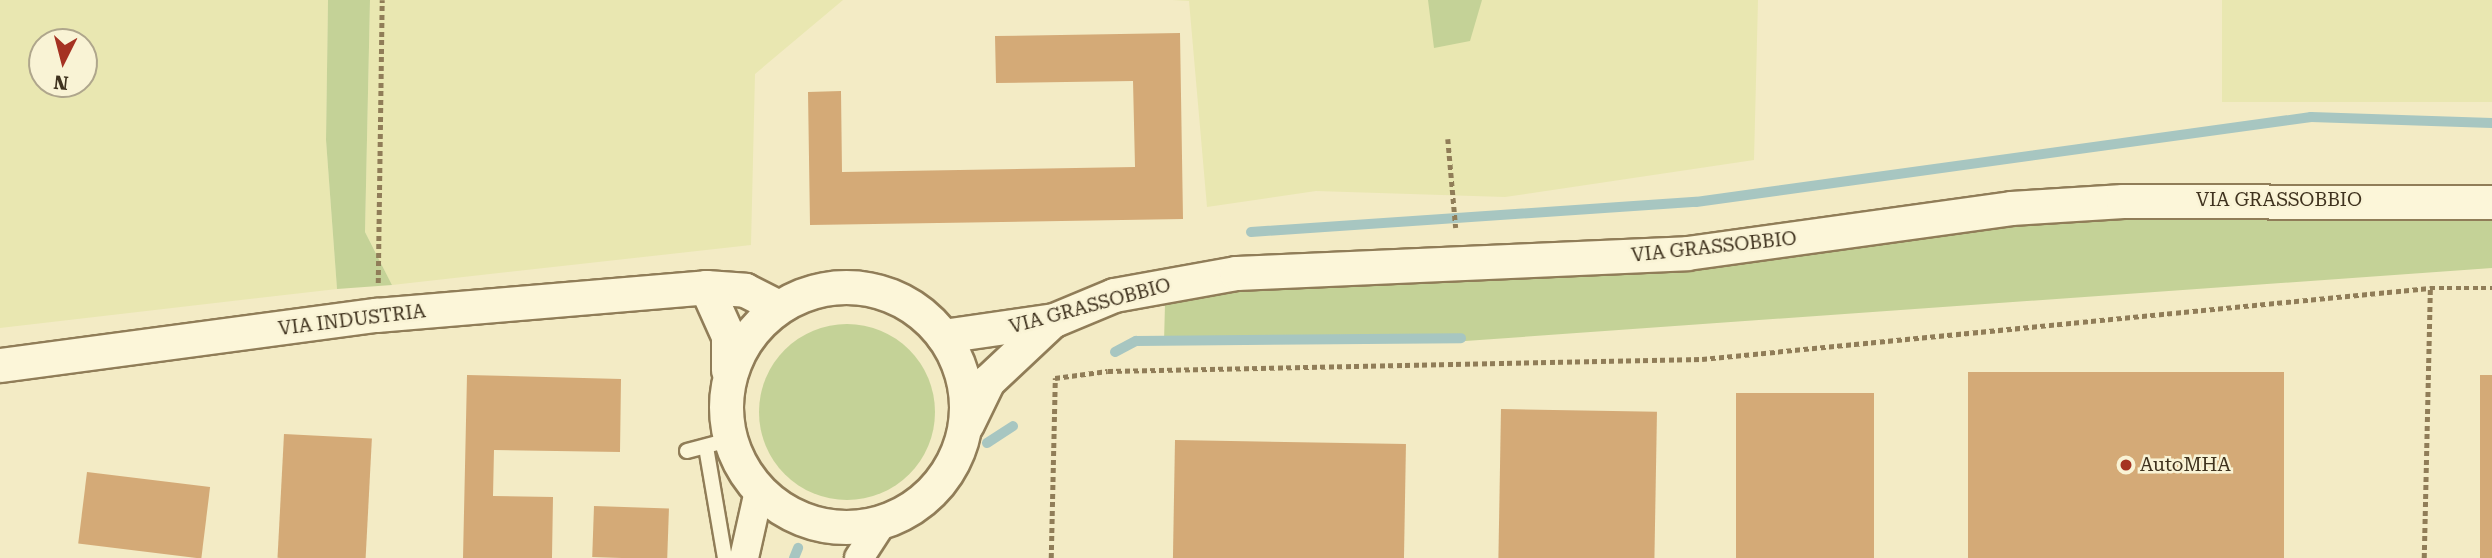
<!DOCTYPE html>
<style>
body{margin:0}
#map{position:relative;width:2492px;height:558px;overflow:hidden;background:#f3ebc5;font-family:"Roboto Serif",serif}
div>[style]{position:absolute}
.farmland>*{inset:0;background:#e9e7b1;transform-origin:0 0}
.green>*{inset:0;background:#c4d297}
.round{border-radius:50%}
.stream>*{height:10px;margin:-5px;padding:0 5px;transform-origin:5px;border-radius:5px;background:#a7c6c1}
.building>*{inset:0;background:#d4aa77;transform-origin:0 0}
.path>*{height:4.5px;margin-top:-2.25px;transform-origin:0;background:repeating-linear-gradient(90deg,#907d58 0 5px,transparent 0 8.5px)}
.roads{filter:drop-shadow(2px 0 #907d58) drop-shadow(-2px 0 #907d58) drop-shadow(0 2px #907d58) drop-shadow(0 -2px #907d58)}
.service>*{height:14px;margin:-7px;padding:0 7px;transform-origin:7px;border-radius:7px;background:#fcf6d9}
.minor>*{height:28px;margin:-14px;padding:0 14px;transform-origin:14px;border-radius:14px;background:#fcf6d9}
.tertiary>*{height:33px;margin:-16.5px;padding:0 16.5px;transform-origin:16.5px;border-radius:16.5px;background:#fcf6d9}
.tertiary>.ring{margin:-16.5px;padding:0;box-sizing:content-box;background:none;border:33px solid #fcf6d9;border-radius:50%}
.dots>*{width:19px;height:19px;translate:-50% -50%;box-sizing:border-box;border:4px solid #f9f3d5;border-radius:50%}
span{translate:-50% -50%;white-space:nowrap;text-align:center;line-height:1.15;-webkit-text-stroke:5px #f9f3d5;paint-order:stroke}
.street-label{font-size:19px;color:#3f321e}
.poi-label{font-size:19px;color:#3f321e}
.left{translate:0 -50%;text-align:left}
.north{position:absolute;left:28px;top:28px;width:70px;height:70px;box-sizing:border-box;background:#f9f3d5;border:2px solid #afa68c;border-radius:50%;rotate:186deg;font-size:19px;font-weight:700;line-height:28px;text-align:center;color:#3f321e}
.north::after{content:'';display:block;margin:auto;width:24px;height:32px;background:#a53222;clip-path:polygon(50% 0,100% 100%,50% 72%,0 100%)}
</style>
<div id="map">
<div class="farmland">
<div style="clip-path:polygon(evenodd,0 0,328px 0,326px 140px,337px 289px,0 328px,0 0,42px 42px,84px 42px,84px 84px,42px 84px,42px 42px)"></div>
<div style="clip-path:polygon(370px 0,843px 0,755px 74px,751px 245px,392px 285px,365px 232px)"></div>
<div style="clip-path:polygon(1172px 0,1758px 0,1754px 160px,1505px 197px,1316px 191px,1207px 207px,1189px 1px)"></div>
<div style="left:2222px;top:0;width:270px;height:102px"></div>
</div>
<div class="green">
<div style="clip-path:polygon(328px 0,370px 0,365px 232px,392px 285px,337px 289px,326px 140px)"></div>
<div style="clip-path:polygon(1428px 0,1482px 0,1470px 41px,1434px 48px)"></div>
<div style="clip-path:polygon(2112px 209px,2492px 211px,2492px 268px,1451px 342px,1164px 342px,1165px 304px,1286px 284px,1465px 280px,1765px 256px)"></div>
<div class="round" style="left:759px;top:324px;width:176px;height:176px"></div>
</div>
<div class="stream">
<div style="left:1251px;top:232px;width:446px;rotate:-3.9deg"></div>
<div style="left:1696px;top:202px;width:621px;rotate:-7.87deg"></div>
<div style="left:2311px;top:117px;width:181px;rotate:1.9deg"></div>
<div style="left:1115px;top:352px;width:24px;rotate:-28deg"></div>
<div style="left:1136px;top:341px;width:325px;rotate:-0.5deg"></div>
<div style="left:987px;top:443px;width:31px;rotate:-33deg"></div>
<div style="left:794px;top:558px;width:11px;rotate:-68deg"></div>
</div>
<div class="building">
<div style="clip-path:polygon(1180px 33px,1183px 219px,810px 225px,808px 92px,841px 91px,842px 172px,1135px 167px,1133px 81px,996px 83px,995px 36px)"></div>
<div style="left:1968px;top:372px;width:316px;height:186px"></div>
<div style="clip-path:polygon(467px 375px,621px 379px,620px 452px,494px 450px,493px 496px,553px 497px,552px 558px,463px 558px)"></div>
<div style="left:2480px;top:375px;width:12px;height:183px"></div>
<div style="left:1736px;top:393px;width:138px;height:165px"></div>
<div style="left:1501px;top:409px;width:156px;height:149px;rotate:1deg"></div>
<div style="left:284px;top:434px;width:88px;height:124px;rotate:3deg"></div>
<div style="left:1175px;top:440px;width:231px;height:118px;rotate:1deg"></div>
<div style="left:87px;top:472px;width:124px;height:72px;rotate:7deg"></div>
<div style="left:594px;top:506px;width:75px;height:51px;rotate:2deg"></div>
</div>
<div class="path">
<div style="left:1448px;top:139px;width:89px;rotate:84.9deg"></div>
<div style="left:378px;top:283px;width:283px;rotate:-89.2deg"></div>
<div style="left:1051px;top:558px;width:180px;rotate:-88.7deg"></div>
<div style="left:1055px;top:378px;width:53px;rotate:-7.5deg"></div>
<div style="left:1108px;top:371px;width:594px;rotate:-1.16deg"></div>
<div style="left:1702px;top:359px;width:731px;rotate:-5.57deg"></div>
<div style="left:2430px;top:288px;width:62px"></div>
<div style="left:2424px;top:558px;width:270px;rotate:-88.7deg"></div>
</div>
<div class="roads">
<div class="service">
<div style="left:706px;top:447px;width:113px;rotate:80.3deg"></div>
<div style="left:687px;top:451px;width:43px;rotate:-14.7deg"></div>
</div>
<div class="minor">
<div style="left:744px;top:558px;width:69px;rotate:-77.4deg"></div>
<div style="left:859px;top:558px;width:44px;rotate:-57deg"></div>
</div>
<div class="tertiary">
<div style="left:706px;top:287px;width:54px;rotate:65.8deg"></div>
<div style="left:728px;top:336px;width:34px;rotate:90deg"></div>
<div class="ring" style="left:726px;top:287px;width:207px;height:207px"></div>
<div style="left:943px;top:336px;width:112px;rotate:-8.2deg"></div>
<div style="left:1054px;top:320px;width:65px;rotate:-22.6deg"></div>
<div style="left:1114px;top:295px;width:124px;rotate:-10.2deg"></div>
<div style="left:1236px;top:273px;width:451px;rotate:-2.5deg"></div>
<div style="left:1687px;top:253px;width:327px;rotate:-7.9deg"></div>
<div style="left:2011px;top:208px;width:112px;rotate:-3.6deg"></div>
<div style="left:2123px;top:201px;width:369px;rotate:0.2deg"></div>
<div style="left:0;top:365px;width:379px;rotate:-7.6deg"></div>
<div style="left:376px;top:315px;width:331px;rotate:-4.8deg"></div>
<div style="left:706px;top:287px;width:39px;rotate:4deg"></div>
<div style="left:745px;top:290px;width:37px;rotate:27deg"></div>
<div style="left:967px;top:424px;width:48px;rotate:-64deg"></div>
<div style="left:988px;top:381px;width:88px;rotate:-43.2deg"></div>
</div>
</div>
<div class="dots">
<div style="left:2126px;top:465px;background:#a53222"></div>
</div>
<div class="street-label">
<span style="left:2279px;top:200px">VIA GRASSOBBIO</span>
<span style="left:1714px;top:247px;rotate:-6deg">VIA GRASSOBBIO</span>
<span style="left:1090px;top:306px;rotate:-15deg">VIA GRASSOBBIO</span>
<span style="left:352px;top:320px;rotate:-7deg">VIA INDUSTRIA</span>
</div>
<div class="poi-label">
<span class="left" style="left:2140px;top:465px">AutoMHA</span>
</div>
<div class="north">N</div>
</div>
